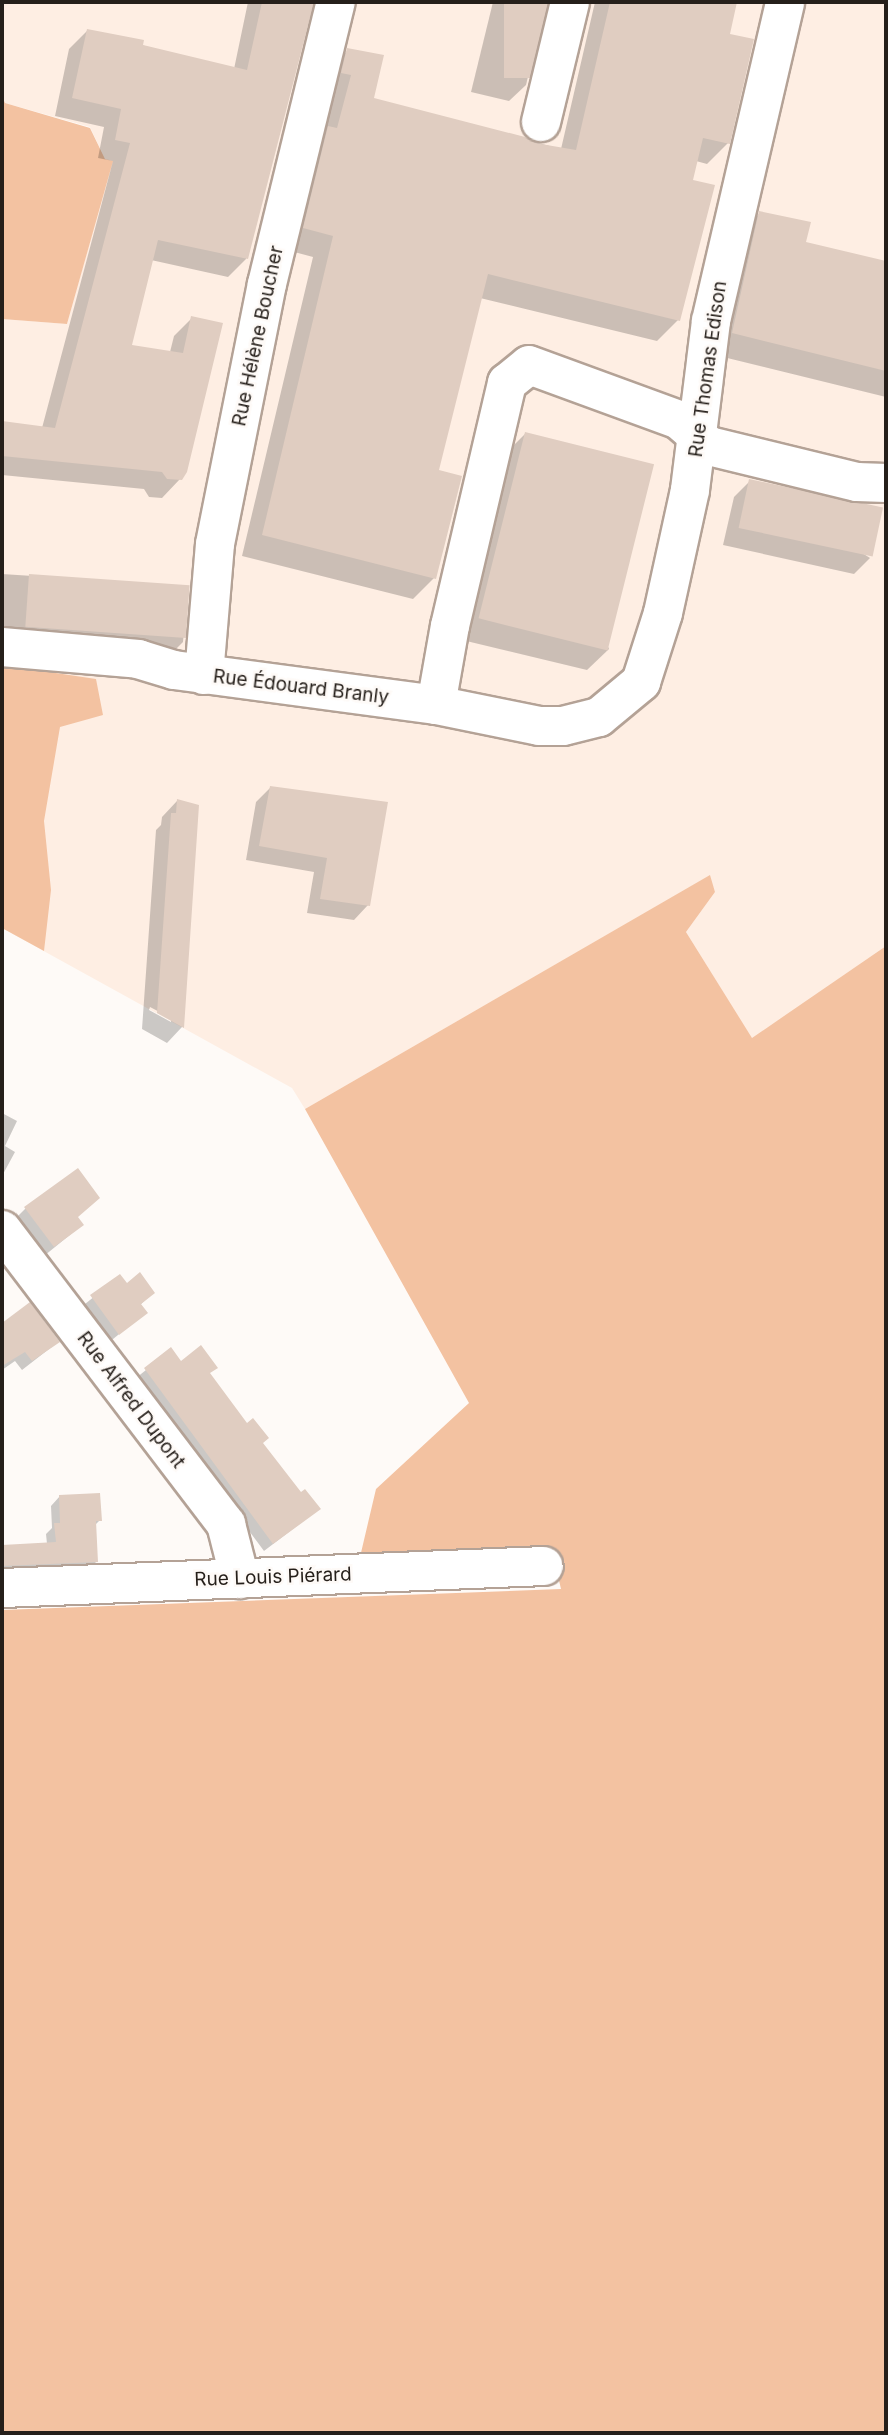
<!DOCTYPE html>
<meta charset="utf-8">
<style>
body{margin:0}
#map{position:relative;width:888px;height:2435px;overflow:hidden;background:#fefaf7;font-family:Inter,sans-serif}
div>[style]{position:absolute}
.built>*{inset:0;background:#feeee3}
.green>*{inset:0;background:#f3c2a1}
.shadow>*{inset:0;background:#0003}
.building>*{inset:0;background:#e0cdc1;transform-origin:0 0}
.roads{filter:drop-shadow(2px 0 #b4a296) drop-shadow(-2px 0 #b4a296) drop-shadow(0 2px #b4a296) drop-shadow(0 -2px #b4a296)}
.minor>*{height:38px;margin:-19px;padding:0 19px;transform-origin:19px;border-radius:19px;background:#fff}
span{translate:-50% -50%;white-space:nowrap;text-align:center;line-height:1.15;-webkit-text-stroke:5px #fefaf7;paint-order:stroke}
.street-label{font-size:19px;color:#251f1a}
.frame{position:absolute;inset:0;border:4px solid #251f1a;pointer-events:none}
</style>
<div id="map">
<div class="built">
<div style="clip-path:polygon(2px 2px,886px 2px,886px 946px,752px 1039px,686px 932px,715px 892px,709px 876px,305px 1109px,292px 1088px,2px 928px,2px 319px,67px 324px,112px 161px,105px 159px,90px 127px,5px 103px,2px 96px)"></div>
</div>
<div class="green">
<div style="clip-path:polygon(2px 96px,5px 103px,90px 128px,105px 159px,113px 161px,67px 324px,2px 319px)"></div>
<div style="clip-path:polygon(2px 665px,96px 679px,103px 715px,60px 727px,44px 821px,51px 890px,44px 951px,2px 928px)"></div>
<div style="clip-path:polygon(710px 875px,715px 892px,686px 932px,752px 1038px,886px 946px,886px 2433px,2px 2433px,2px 1610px,561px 1589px,552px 1551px,360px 1557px,376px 1489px,469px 1403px,305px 1109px)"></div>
</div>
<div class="shadow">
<div style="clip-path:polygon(248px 2px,311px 2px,246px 259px,228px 277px,151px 260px,129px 346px,170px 352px,174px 336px,192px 318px,180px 479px,162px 498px,149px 497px,144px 489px,2px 475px,2px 483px,2px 423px,42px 428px,113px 161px,98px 158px,104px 127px,55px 116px,69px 49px,87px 31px,234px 69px)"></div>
<div style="clip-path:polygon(493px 2px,546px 2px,526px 85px,509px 101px,471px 92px)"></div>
<div style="clip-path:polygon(595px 2px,736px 2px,728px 36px,728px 143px,707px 164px,696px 161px,691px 181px,678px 320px,657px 341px,480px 298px,437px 471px,434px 578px,413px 599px,242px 556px,313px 257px,283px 249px,327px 71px,348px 50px,371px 99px,561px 149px)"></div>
<div style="clip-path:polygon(760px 213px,804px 243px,886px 263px,886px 397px,711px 354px,738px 234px)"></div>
<div style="clip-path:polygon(525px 434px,609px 649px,587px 670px,458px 639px,504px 455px)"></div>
<div style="clip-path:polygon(750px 481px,870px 558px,854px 574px,723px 545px,734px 497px)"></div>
<div style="clip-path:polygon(2px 574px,188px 586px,183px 642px,165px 660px,2px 644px)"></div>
<div style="clip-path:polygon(271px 787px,368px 905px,354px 920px,307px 913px,314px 872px,246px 860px,256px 802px)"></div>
<div style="clip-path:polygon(evenodd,177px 801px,197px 806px,182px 1027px,167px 1043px,142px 1029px,156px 830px,161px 825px,162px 817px,177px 801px,150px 1007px,171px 1018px,171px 1022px,149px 1010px,150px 1007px)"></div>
<div style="clip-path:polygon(2px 1113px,17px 1121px,5px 1146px,15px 1152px,2px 1176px)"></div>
<div style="clip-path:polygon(26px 1208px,76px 1218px,82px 1225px,44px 1256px,16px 1218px)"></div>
<div style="clip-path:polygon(120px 1276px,126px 1285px,153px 1293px,140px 1305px,146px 1312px,107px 1344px,80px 1308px)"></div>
<div style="clip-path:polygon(29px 1305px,58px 1342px,22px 1370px,15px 1361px,2px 1370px,2px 1325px)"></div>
<div style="clip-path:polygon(171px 1350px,180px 1364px,209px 1374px,300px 1495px,319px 1509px,264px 1551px,136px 1378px)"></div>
<div style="clip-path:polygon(60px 1496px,100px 1520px,95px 1525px,96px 1562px,87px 1571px,2px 1576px,2px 1546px,47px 1544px,46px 1534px,52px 1528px,51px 1506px)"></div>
</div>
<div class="building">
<div style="clip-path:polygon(262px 2px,314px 2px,248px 259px,158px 240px,132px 345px,183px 353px,191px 316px,223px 323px,187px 472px,182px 480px,167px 479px,162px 472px,2px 456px,2px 421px,55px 428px,130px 143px,115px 140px,121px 109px,72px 98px,87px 29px,144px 40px,143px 45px,247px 70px)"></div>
<div style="left:504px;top:2px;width:44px;height:76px"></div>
<div style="clip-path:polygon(610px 2px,737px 2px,730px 34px,754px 39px,730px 144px,703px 138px,693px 180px,715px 185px,680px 321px,488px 274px,439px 470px,462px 476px,436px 579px,262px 535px,333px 236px,303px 228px,328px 126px,337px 128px,351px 75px,341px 73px,347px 48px,384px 55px,374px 98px,525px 137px,535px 143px,576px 150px)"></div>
<div style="clip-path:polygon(759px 211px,811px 222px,806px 242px,886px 261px,886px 371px,732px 333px)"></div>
<div style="left:525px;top:432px;width:133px;height:192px;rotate:14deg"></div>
<div style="left:749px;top:479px;width:137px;height:50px;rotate:12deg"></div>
<div style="left:29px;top:574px;width:161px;height:53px;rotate:4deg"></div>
<div style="clip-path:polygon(270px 786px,388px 802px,370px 906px,320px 899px,327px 858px,259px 846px)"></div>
<div style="clip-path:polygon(177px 799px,199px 805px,184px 1028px,157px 1013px,171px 813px,176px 813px)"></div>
<div style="clip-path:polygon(78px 1168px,100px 1198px,78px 1217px,84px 1225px,54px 1247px,24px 1207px)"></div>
<div style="clip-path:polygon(140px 1272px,155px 1293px,141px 1304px,148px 1313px,119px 1335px,90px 1295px,120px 1274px,127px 1283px)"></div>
<div style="clip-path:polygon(30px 1302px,60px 1342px,32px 1361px,25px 1352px,2px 1366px,2px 1323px)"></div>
<div style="clip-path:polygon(201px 1345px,218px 1368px,210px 1373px,247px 1423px,253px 1418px,269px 1438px,263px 1443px,301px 1492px,305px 1489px,321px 1509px,273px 1544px,144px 1368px,171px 1347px,181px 1361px)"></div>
<div style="clip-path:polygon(100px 1493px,102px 1521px,96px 1521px,98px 1562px,2px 1566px,2px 1545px,56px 1542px,54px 1523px,60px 1523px,59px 1495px)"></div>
</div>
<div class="roads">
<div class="minor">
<div style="left:541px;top:122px;width:123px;rotate:-76.4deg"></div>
<div style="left:2px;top:647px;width:137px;rotate:5deg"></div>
<div style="left:138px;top:659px;width:38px;rotate:17deg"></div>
<div style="left:174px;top:670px;width:264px;rotate:7.6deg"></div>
<div style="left:436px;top:705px;width:105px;rotate:11.5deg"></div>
<div style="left:539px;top:726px;width:24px"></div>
<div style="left:563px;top:726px;width:37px;rotate:-14deg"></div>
<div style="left:599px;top:717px;width:55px;rotate:-39.8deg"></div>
<div style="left:641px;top:682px;width:72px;rotate:-72.3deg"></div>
<div style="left:663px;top:613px;width:126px;rotate:-77.6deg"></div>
<div style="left:690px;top:490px;width:170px;rotate:-82.9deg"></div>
<div style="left:711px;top:321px;width:327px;rotate:-76.9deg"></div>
<div style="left:204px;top:675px;width:131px;rotate:-85.2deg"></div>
<div style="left:215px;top:544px;width:265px;rotate:-78.7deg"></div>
<div style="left:267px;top:284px;width:290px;rotate:-76.3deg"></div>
<div style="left:436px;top:705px;width:80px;rotate:-80deg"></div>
<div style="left:450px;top:626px;width:250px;rotate:-76.8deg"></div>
<div style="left:507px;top:383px;width:28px;rotate:-39deg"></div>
<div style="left:529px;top:365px;width:160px;rotate:20.1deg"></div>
<div style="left:679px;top:420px;width:40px;rotate:41deg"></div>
<div style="left:709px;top:446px;width:152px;rotate:13.7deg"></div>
<div style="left:857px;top:482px;width:29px;rotate:2deg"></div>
<div style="left:2px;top:1230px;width:370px;rotate:52.7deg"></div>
<div style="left:226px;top:1524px;width:57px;rotate:75.7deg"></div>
<div style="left:2px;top:1588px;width:542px;rotate:-2.32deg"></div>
</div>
</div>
<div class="street-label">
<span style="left:258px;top:336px;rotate:-78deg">Rue Hélène Boucher</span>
<span style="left:708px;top:369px;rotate:-82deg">Rue Thomas Edison</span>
<span style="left:301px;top:687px;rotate:7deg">Rue Édouard Branly</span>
<span style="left:131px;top:1400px;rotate:53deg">Rue Alfred Dupont</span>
<span style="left:273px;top:1577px;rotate:-2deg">Rue Louis Piérard</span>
</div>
<div class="frame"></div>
</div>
